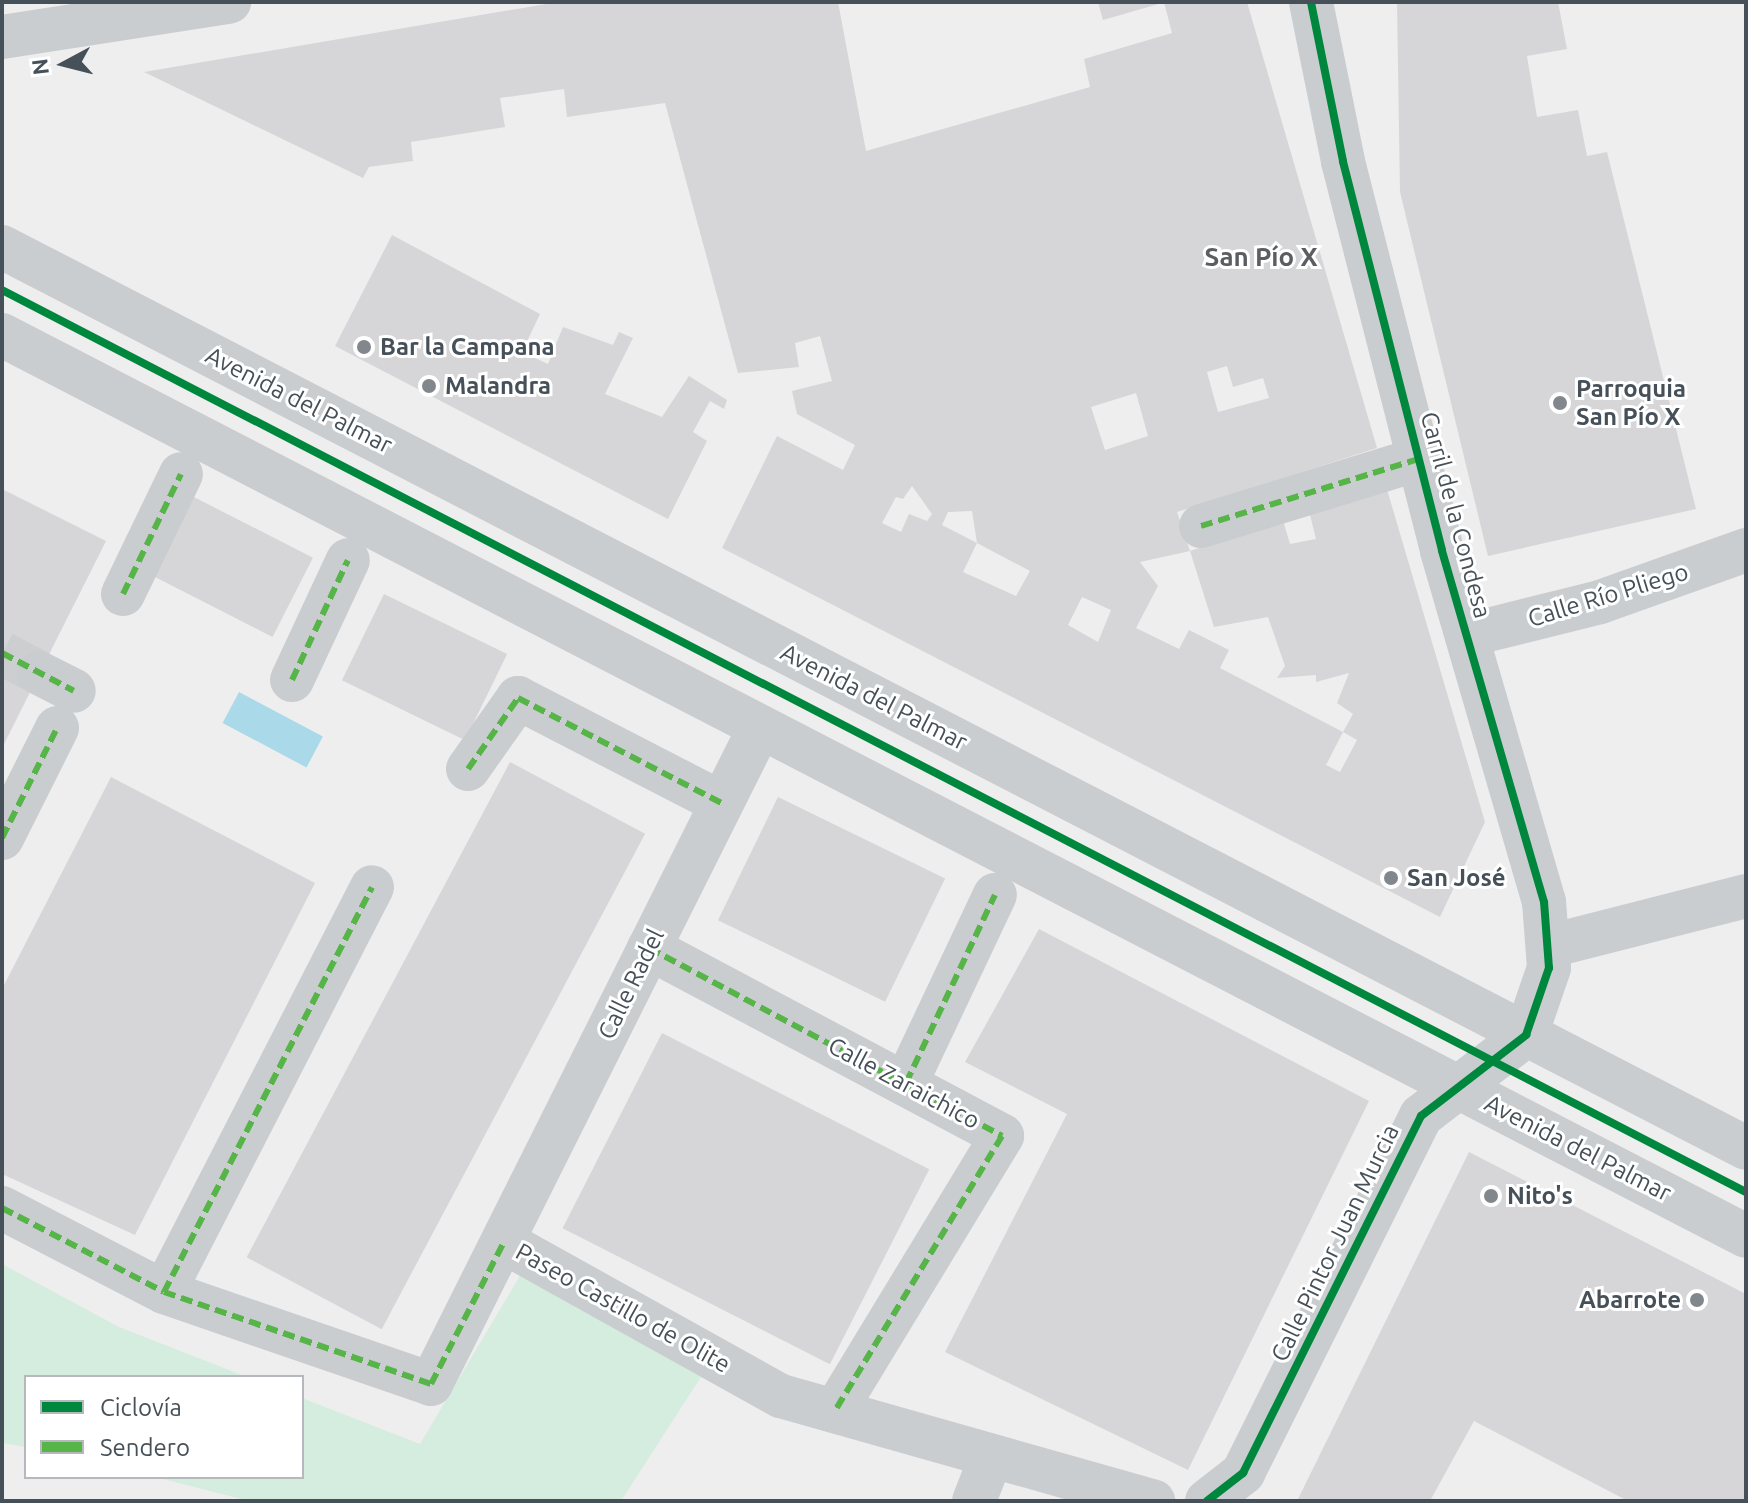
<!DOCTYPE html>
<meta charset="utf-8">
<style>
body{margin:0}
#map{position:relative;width:1748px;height:1503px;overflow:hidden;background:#efeeee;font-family:Ubuntu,sans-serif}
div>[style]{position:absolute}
.green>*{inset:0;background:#d4edde}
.water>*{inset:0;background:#aadae9;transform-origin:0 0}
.building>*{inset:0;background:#d6d6d8;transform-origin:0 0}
.street-tunnel>*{height:44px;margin-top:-22px;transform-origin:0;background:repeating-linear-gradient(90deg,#cdced0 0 44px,transparent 0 66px)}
.street>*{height:44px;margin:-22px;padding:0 22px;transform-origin:22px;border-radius:22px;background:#cacdcf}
.secondary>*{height:44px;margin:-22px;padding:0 22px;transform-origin:22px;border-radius:22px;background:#cacdd0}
.quiet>*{height:6px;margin-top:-3px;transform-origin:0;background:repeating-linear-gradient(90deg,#57b448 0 12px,transparent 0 18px)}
.cycleway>*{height:8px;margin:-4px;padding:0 4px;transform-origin:4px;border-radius:4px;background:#00873e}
.dots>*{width:22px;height:22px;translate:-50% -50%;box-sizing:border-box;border:4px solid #fff;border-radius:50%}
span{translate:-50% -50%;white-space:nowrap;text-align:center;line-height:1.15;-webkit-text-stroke:6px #fff;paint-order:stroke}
.poi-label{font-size:24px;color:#465059;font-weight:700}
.left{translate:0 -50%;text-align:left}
.right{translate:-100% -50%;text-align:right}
.street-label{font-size:24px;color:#465059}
.neighbourhood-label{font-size:26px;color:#5a5d62;font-weight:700}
.frame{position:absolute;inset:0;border:4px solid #465059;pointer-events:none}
.legend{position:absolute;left:24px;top:1375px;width:280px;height:104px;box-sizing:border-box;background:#fff;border:2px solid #b5b9bd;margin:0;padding:10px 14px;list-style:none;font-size:24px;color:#465059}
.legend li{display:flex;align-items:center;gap:16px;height:40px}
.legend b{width:40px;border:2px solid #b5b9bd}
.north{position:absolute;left:24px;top:24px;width:80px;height:80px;-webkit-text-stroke:6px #fff;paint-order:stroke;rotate:263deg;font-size:22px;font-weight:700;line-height:32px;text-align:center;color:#465059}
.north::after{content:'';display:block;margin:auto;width:28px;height:36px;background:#465059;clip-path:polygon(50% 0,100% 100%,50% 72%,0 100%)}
</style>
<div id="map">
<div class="green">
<div style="clip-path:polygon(2px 1264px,119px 1327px,247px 1377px,26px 1377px,26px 1447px,2px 1443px)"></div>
<div style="clip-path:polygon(521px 1274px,701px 1377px,621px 1501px,249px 1501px,155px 1477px,302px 1477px,302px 1398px,420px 1444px)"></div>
</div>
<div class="water">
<div style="left:239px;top:692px;width:95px;height:35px;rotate:28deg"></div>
</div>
<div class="building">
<div style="clip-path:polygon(evenodd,558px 2px,838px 2px,866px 151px,1090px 87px,1084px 59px,1172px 33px,1164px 2px,1247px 2px,1377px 448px,1177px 512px,1190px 551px,1283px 520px,1290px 544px,1316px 539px,1309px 511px,1386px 486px,1485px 822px,1440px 917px,722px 548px,777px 436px,843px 470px,855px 445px,797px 414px,792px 391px,832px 381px,820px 336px,795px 343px,799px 367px,738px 373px,665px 103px,567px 117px,564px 89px,500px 98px,505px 127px,411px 142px,413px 161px,369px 167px,363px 178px,144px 72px,558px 2px,1227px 366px,1233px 387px,1263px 378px,1269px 398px,1218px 412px,1207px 372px,1227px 366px,558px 2px,1136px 393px,1148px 436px,1105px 450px,1091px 407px,1136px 393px,558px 2px,912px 486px,932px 514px,927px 521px,909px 514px,901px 532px,882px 523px,896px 497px,903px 499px,912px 486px,558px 2px,972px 511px,977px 543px,942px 525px,948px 512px,972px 511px,558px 2px,977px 543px,1030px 571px,1016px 596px,963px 572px,977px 543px,558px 2px,1190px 551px,1214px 627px,1268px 617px,1285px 666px,1277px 678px,1316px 675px,1316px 682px,1349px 673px,1337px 703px,1353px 714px,1343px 732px,1357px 740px,1340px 772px,1326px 765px,1343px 732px,1220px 668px,1229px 650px,1189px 630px,1179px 649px,1136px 628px,1158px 586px,1140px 562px,1190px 551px,558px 2px,1082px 597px,1111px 610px,1098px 642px,1068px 625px,1082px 597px)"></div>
<div style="clip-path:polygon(1098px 2px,1161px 2px,1162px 3px,1103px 20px)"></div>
<div style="clip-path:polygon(1397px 2px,1558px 2px,1567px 49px,1527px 56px,1537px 117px,1578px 110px,1587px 156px,1607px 152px,1696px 509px,1488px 556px,1400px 192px)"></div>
<div style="clip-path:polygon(392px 235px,540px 314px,522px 352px,548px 364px,563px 327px,613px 345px,619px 332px,633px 338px,605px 394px,662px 417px,689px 376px,727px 400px,724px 409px,710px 401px,693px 432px,707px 441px,668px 519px,335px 346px)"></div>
<div style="clip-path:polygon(2px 489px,106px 541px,2px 748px)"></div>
<div style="left:190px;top:495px;width:138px;height:89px;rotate:27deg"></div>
<div style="left:384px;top:594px;width:137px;height:96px;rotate:26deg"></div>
<div style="left:510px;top:762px;width:153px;height:561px;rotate:28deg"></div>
<div style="clip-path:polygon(111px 777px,315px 883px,135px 1235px,2px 1174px,2px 989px)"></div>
<div style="left:778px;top:797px;width:186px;height:137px;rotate:26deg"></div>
<div style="clip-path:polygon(1039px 929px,1369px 1101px,1188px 1470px,945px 1352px,1067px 1114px,965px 1062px)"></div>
<div style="left:662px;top:1033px;width:300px;height:219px;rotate:27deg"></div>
<div style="clip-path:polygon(1469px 1152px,1746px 1294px,1746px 1501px,1628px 1501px,1474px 1421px,1430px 1501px,1297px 1501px)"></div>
</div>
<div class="street-tunnel">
<div style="left:2px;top:653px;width:42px;rotate:28.4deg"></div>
</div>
<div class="street">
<div style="left:2px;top:37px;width:230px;rotate:-8.8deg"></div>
<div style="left:1201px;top:526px;width:228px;rotate:-17.1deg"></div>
<div style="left:123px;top:594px;width:133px;rotate:-64.2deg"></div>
<div style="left:1468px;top:635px;width:136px;rotate:-14deg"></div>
<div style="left:1600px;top:602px;width:155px;rotate:-19.6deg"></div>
<div style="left:39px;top:673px;width:39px;rotate:27deg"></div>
<div style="left:292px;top:680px;width:132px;rotate:-65deg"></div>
<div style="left:468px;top:769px;width:87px;rotate:-54.8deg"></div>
<div style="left:518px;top:698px;width:229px;rotate:27.3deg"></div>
<div style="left:2px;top:838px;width:123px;rotate:-63.4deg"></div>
<div style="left:1550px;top:946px;width:202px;rotate:-14.3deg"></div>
<div style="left:649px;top:948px;width:400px;rotate:28deg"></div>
<div style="left:1002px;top:1136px;width:322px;rotate:121.3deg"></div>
<div style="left:906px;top:1083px;width:208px;rotate:-64.7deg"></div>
<div style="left:2px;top:1208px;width:182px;rotate:27.4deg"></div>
<div style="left:164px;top:1292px;width:282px;rotate:19deg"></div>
<div style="left:431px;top:1384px;width:735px;rotate:-63.4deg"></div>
<div style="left:504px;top:1242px;width:317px;rotate:29.1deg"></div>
<div style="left:781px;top:1396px;width:387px;rotate:15.8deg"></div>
<div style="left:164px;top:1292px;width:455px;rotate:-62.8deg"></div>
<div style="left:974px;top:1501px;width:44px;rotate:-68.7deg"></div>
<div style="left:1207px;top:1501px;width:46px;rotate:-37.9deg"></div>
<div style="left:1243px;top:1473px;width:399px;rotate:-63.5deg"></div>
<div style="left:1421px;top:1116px;width:133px;rotate:-37.6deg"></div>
<div style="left:1526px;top:1035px;width:71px;rotate:-71.1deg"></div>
<div style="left:1549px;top:968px;width:66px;rotate:-94.3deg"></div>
<div style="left:1544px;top:902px;width:366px;rotate:-106.2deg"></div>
<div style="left:1442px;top:550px;width:401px;rotate:-104.3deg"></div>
<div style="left:1343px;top:161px;width:162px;rotate:-101.4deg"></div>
</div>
<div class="secondary">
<div style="left:2px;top:247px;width:1963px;rotate:27.32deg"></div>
<div style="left:2px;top:335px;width:1963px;rotate:27.32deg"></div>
</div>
<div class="quiet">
<div style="left:1201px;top:526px;width:228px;rotate:-17.1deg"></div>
<div style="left:123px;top:594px;width:133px;rotate:-64.2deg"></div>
<div style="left:2px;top:653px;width:81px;rotate:27.8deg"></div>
<div style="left:292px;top:680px;width:132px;rotate:-65deg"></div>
<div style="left:468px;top:769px;width:87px;rotate:-54.8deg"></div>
<div style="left:518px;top:698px;width:229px;rotate:27.3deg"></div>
<div style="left:2px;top:838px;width:123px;rotate:-63.4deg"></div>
<div style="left:649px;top:948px;width:400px;rotate:28deg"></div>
<div style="left:1002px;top:1136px;width:322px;rotate:121.3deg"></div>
<div style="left:906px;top:1083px;width:208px;rotate:-64.7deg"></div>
<div style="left:2px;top:1208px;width:182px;rotate:27.4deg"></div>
<div style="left:164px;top:1292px;width:282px;rotate:19deg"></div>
<div style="left:431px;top:1384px;width:160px;rotate:-62.8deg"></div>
<div style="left:164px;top:1292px;width:455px;rotate:-62.8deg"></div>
</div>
<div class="cycleway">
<div style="left:2px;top:290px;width:1963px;rotate:27.35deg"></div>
<div style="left:1207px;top:1501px;width:46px;rotate:-37.9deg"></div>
<div style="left:1243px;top:1473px;width:399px;rotate:-63.5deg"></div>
<div style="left:1421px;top:1116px;width:133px;rotate:-37.6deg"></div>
<div style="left:1526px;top:1035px;width:71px;rotate:-71.1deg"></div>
<div style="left:1549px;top:968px;width:66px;rotate:-94.3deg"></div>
<div style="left:1544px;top:902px;width:366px;rotate:-106.2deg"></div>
<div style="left:1442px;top:550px;width:401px;rotate:-104.3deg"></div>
<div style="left:1343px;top:161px;width:162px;rotate:-101.4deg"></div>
</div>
<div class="dots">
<div style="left:364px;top:347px;background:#81878d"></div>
<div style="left:429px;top:386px;background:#81878d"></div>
<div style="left:1560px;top:403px;background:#81878d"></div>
<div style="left:1391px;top:878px;background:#81878d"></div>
<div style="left:1491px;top:1196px;background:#81878d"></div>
<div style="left:1697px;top:1300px;background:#81878d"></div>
</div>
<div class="poi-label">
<span class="left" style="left:380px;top:347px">Bar la Campana</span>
<span class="left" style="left:445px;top:386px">Malandra</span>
<span class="left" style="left:1576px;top:403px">Parroquia<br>San Pío X</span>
<span class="left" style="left:1407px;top:878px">San José</span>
<span class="left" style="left:1507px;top:1196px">Nito's</span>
<span class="right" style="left:1681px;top:1300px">Abarrote</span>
</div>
<div class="street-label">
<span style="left:299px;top:400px;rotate:27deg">Avenida del Palmar</span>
<span style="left:1456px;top:515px;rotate:75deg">Carril de la Condesa</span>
<span style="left:1608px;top:595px;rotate:-17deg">Calle Río Pliego</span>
<span style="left:874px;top:697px;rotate:27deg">Avenida del Palmar</span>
<span style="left:631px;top:984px;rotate:-64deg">Calle Radel</span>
<span style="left:904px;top:1083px;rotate:28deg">Calle Zaraichico</span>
<span style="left:1578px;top:1148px;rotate:27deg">Avenida del Palmar</span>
<span style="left:1335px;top:1243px;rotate:-64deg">Calle Pintor Juan Murcia</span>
<span style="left:623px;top:1308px;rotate:29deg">Paseo Castillo de Olite</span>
</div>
<div class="neighbourhood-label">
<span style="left:1261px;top:257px">San Pío X</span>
</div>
<div class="frame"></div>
<ul class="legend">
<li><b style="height:10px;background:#00873e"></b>Ciclovía</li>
<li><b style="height:10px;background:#57b448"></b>Sendero</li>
</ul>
<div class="north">N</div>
</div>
